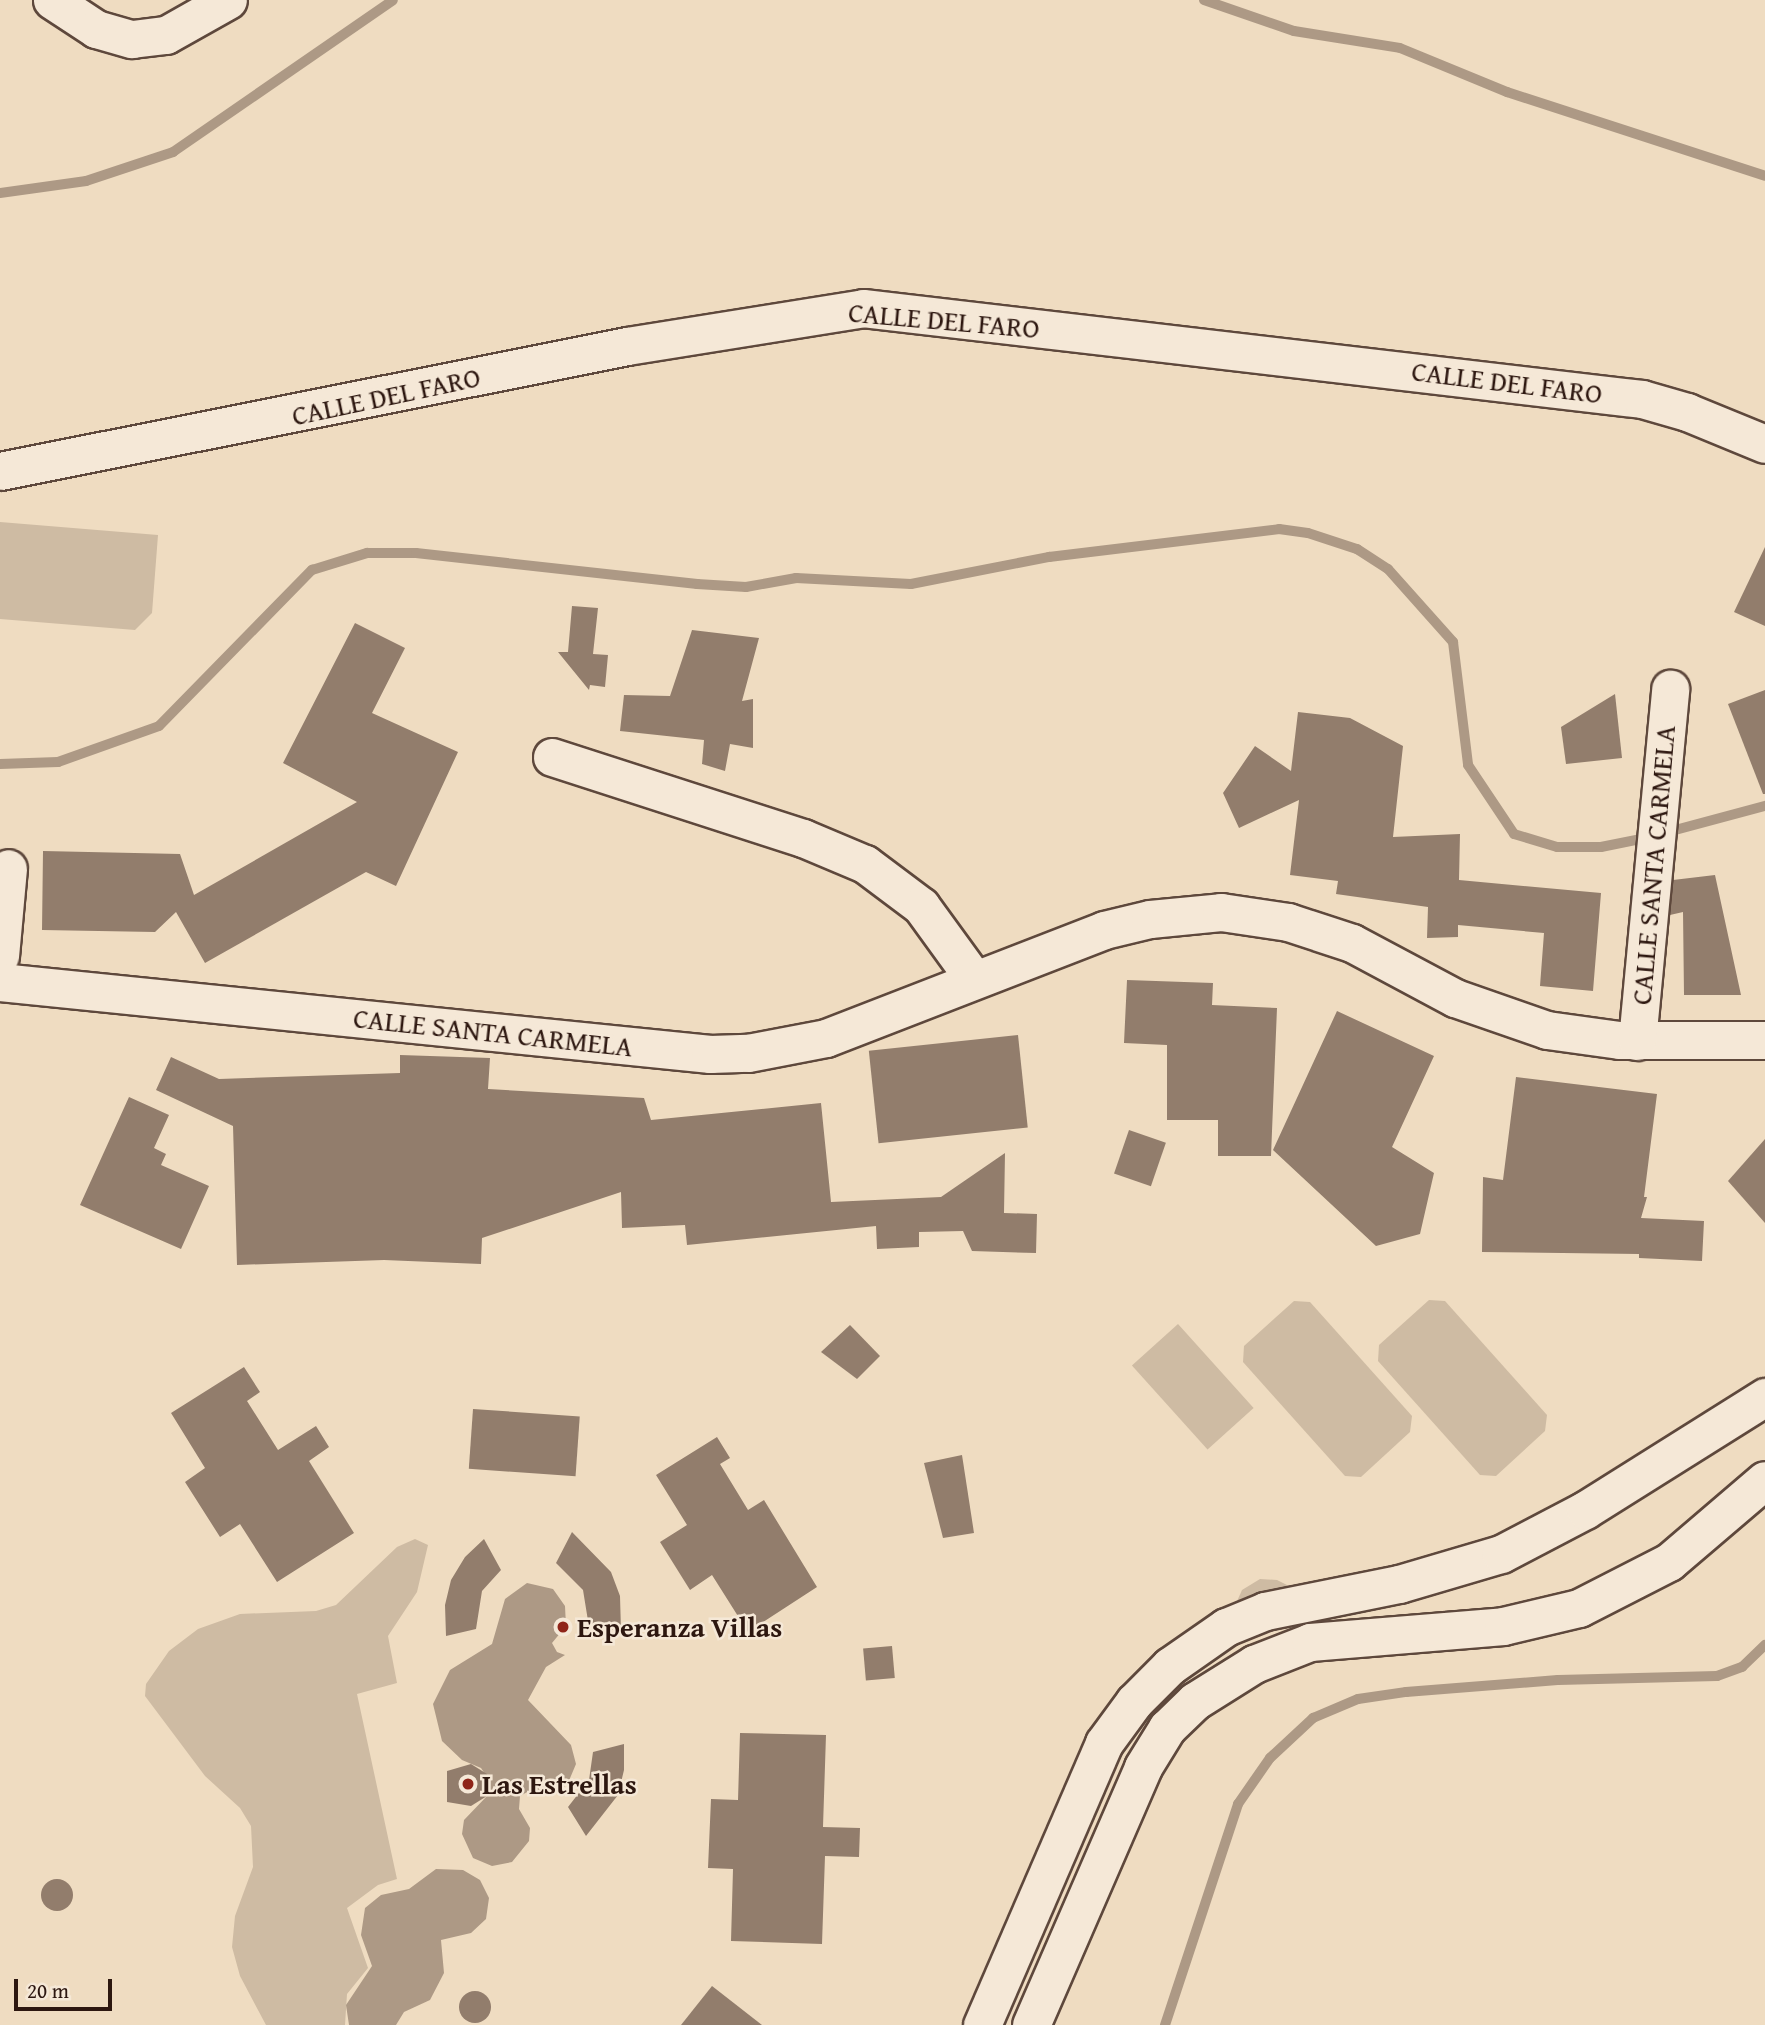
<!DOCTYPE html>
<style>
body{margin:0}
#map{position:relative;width:1765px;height:2025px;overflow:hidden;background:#efdcc1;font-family:"Gentium Book Plus",serif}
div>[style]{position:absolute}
.green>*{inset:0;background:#cebba3;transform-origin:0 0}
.water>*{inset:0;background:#ad9985}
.stream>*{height:10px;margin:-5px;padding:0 5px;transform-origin:5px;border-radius:5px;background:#ad9985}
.building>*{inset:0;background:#927d6c;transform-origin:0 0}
.round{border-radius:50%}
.roads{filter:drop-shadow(2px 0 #5e483c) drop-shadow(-2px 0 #5e483c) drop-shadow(0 2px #5e483c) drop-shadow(0 -2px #5e483c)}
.minor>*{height:37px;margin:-18.5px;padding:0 18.5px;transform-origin:18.5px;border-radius:18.5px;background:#f5e8d7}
.dots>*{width:19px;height:19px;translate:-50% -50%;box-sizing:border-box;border:4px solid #f5e8d7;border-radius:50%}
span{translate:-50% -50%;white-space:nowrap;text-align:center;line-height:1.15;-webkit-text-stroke:5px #f5e8d7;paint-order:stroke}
.street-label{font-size:28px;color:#2d1710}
.poi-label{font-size:28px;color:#2d1710;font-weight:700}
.left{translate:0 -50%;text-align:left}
.scale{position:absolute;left:14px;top:1979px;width:98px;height:32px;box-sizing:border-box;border:4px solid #2d1710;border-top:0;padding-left:9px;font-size:21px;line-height:24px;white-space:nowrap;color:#2d1710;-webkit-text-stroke:5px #f5e8d7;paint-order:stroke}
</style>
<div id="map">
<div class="green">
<div style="clip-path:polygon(0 522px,158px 535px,152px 613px,135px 630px,0 619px)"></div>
<div style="clip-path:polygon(1429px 1300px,1445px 1301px,1547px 1415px,1545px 1431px,1496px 1476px,1480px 1475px,1378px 1361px,1379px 1345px)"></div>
<div style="clip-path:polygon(1294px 1301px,1310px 1302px,1412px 1416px,1410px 1432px,1361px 1477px,1345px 1476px,1243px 1362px,1244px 1346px)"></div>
<div style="left:1178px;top:1324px;width:113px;height:62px;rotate:48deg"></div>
<div style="clip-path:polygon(415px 1539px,428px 1545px,417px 1592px,388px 1636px,397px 1683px,357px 1694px,397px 1879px,378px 1885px,347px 1908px,368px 1968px,347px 1994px,345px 2025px,266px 2025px,240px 1976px,232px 1947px,235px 1916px,253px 1867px,251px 1826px,240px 1808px,205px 1776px,145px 1696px,146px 1684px,169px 1651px,198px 1629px,240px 1614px,316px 1611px,336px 1605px,397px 1547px)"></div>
<div style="clip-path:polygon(1260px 1579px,1277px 1580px,1291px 1587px,1234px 1608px,1242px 1590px)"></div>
</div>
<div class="water">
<div style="clip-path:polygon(527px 1583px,553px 1589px,565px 1606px,566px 1626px,552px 1643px,557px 1652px,565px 1655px,546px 1667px,528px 1700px,571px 1745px,576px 1764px,568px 1783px,558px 1793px,540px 1796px,529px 1791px,520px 1796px,519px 1809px,530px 1828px,529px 1841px,512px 1862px,492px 1866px,473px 1858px,462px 1834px,464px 1820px,487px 1796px,489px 1780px,481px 1768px,462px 1760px,442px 1741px,433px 1704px,450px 1670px,492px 1644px,505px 1599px)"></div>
<div style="clip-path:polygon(436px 1869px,463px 1870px,480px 1880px,489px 1898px,486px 1919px,471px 1933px,441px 1940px,444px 1973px,430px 2000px,404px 2012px,396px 2025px,349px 2025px,346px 2005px,372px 1966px,361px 1935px,365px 1908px,381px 1895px,409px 1889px)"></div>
</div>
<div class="stream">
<div style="left:1204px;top:0;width:95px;rotate:19deg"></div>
<div style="left:1294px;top:31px;width:107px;rotate:9.1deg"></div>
<div style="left:1400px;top:48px;width:116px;rotate:22.4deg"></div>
<div style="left:1507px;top:92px;width:271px;rotate:18deg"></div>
<div style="left:0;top:193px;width:87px;rotate:-7.9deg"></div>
<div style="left:86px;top:181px;width:92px;rotate:-18.4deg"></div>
<div style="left:173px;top:152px;width:267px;rotate:-34.6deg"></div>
<div style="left:0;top:764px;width:58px;rotate:-2deg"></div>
<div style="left:58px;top:762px;width:107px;rotate:-19.6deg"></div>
<div style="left:159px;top:726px;width:219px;rotate:-45.6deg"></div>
<div style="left:312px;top:570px;width:58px;rotate:-17.2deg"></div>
<div style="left:367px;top:553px;width:49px"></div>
<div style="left:416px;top:553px;width:283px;rotate:6.3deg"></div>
<div style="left:697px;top:584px;width:49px;rotate:3.5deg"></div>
<div style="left:746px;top:587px;width:51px;rotate:-10.2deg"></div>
<div style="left:796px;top:578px;width:115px;rotate:3deg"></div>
<div style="left:911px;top:584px;width:141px;rotate:-11.1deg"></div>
<div style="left:1049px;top:557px;width:232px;rotate:-6.9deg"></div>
<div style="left:1279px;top:529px;width:29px;rotate:8deg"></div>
<div style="left:1308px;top:533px;width:52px;rotate:18.1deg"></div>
<div style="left:1357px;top:549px;width:37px;rotate:33deg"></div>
<div style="left:1388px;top:569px;width:98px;rotate:48.3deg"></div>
<div style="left:1453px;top:642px;width:124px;rotate:83deg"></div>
<div style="left:1468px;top:765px;width:83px;rotate:56.3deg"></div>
<div style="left:1514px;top:834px;width:45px;rotate:16.8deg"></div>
<div style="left:1557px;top:847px;width:44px"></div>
<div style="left:1601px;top:847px;width:50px;rotate:-11.5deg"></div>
<div style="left:1664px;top:833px;width:105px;rotate:-15deg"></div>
<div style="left:1165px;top:2025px;width:233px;rotate:-71.7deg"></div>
<div style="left:1238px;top:1804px;width:56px;rotate:-55.2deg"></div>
<div style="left:1270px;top:1758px;width:59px;rotate:-42.9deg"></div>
<div style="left:1313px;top:1718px;width:49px;rotate:-22.9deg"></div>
<div style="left:1358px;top:1699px;width:49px;rotate:-8.3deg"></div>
<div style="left:1406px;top:1692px;width:152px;rotate:-4.5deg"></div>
<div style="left:1558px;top:1680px;width:159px;rotate:-1.4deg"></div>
<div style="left:1717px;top:1676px;width:27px;rotate:-20deg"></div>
<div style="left:1742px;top:1667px;width:32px;rotate:-44deg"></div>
</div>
<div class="building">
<div style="clip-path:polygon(1765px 547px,1765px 626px,1734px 612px)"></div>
<div style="clip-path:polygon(572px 606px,598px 608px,593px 654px,608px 655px,605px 687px,590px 685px,589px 690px,558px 652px,568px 652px)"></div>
<div style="clip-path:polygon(355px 623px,405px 648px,372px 713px,458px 752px,396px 886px,366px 872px,205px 963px,176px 912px,155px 932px,42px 930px,43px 851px,180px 854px,194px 895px,357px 802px,283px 763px)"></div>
<div style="clip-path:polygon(692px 630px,759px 638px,742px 701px,753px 699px,753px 748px,730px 744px,725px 771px,702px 764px,704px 740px,620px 731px,624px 695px,670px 696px)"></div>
<div style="clip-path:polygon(1765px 690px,1765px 794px,1763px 794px,1728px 704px)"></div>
<div style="clip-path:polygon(1615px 694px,1622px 758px,1566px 764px,1561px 727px)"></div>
<div style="clip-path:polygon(1298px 712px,1350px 718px,1403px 746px,1393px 837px,1460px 834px,1459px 880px,1601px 893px,1593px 991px,1540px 986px,1544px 933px,1458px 925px,1458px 937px,1427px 938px,1428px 907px,1336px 894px,1338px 881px,1290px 875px,1299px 800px,1239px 828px,1223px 793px,1255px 746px,1291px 771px)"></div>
<div style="clip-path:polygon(1715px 875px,1741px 995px,1684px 995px,1683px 912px,1670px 915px,1673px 880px)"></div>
<div style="clip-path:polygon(1127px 980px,1213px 983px,1212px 1005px,1277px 1008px,1271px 1156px,1218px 1156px,1218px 1120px,1167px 1120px,1167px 1045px,1124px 1043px)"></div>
<div style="clip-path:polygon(1337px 1011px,1434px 1056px,1392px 1147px,1434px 1173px,1420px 1234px,1376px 1246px,1273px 1150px)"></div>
<div style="left:1018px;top:1035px;width:93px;height:150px;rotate:84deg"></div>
<div style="clip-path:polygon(400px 1055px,490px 1058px,488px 1089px,644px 1098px,651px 1120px,821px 1103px,831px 1202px,941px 1197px,1005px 1153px,1004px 1213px,1037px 1214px,1036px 1253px,972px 1251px,963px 1231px,919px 1232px,919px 1247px,877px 1249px,876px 1226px,687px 1245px,685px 1225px,622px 1228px,621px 1192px,482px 1238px,481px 1264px,384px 1260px,237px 1265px,233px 1126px,156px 1090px,171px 1057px,219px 1079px,400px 1073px)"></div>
<div style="clip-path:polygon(1516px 1077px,1657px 1094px,1644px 1197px,1647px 1197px,1641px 1218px,1704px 1221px,1702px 1261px,1639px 1258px,1639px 1254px,1482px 1252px,1483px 1177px,1503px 1180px)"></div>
<div style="clip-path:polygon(129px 1097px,169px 1115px,154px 1148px,166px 1154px,161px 1165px,209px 1186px,181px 1249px,80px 1205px)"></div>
<div style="left:1129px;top:1130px;width:39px;height:46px;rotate:19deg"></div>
<div style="clip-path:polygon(1765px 1139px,1765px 1223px,1728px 1181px)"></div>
<div style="clip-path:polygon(850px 1325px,880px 1356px,857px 1379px,821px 1352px)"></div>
<div style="clip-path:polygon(244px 1367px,260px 1392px,247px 1401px,278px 1450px,316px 1426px,329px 1447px,309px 1461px,354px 1533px,277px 1582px,240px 1524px,220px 1537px,185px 1482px,205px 1468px,171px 1413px)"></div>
<div style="left:473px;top:1409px;width:107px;height:60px;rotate:4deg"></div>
<div style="clip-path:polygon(717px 1437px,730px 1458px,720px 1464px,748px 1510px,764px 1500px,817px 1587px,748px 1632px,712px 1575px,690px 1590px,660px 1542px,687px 1525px,656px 1475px)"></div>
<div style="clip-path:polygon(962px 1455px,974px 1533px,943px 1538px,924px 1463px)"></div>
<div style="clip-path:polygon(572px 1532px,611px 1572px,620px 1596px,621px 1631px,589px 1627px,583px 1590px,556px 1563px)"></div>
<div style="clip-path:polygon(484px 1539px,501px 1570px,482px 1591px,476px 1629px,446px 1636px,445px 1605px,451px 1580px,465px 1557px)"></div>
<div style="left:892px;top:1646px;width:32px;height:29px;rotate:85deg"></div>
<div style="clip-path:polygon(740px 1733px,826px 1735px,823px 1827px,860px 1828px,859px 1857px,825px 1856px,822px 1944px,731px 1941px,733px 1869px,708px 1868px,711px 1799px,738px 1800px)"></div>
<div style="clip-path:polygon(624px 1744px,624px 1770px,618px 1795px,586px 1836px,568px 1807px,589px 1780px,593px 1752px)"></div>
<div style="clip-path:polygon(471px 1764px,487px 1774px,487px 1796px,471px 1806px,447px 1802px,447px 1771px)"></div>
<div class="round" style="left:41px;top:1879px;width:32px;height:32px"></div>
<div style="clip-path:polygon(712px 1986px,762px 2025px,681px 2025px)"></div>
<div class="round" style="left:459px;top:1991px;width:32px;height:32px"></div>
</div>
<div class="roads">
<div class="minor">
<div style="left:52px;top:0;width:53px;rotate:33.4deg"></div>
<div style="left:96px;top:29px;width:37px;rotate:16deg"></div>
<div style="left:132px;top:39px;width:34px;rotate:-7deg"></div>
<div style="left:166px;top:35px;width:71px;rotate:-29.4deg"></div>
<div style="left:0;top:471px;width:639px;rotate:-11.27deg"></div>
<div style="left:627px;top:346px;width:239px;rotate:-9.1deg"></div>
<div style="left:863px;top:308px;width:784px;rotate:6.66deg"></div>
<div style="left:1642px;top:399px;width:47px;rotate:16.1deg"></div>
<div style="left:1687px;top:412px;width:84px;rotate:22.3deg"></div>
<div style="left:552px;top:757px;width:264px;rotate:17.9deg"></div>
<div style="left:803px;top:838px;width:67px;rotate:22.8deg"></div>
<div style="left:865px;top:864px;width:70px;rotate:36.9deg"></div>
<div style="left:921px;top:906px;width:90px;rotate:54deg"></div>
<div style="left:0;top:956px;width:88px;rotate:-84.8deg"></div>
<div style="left:0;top:982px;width:714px;rotate:5.79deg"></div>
<div style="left:710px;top:1054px;width:38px;rotate:-2deg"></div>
<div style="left:748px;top:1053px;width:79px;rotate:-10.9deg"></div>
<div style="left:826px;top:1038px;width:298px;rotate:-21.2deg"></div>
<div style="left:1104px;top:930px;width:47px;rotate:-13.4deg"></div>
<div style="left:1150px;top:919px;width:71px;rotate:-5.6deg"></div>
<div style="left:1221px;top:912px;width:68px;rotate:8.5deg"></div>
<div style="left:1288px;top:922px;width:67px;rotate:18.2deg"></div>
<div style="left:1352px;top:943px;width:117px;rotate:28.1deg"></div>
<div style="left:1455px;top:998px;width:97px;rotate:19.2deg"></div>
<div style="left:1547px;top:1030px;width:73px;rotate:7.9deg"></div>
<div style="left:1619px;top:1040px;width:146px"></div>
<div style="left:1637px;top:1041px;width:354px;rotate:-84.6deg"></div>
<div style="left:982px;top:2025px;width:307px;rotate:-66.6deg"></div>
<div style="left:1104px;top:1743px;width:51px;rotate:-53.8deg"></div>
<div style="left:1134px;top:1702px;width:51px;rotate:-45deg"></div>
<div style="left:1170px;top:1666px;width:68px;rotate:-34.9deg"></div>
<div style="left:1226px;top:1627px;width:42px;rotate:-22.3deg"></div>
<div style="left:1265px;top:1611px;width:137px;rotate:-11.4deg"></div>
<div style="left:1399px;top:1584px;width:106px;rotate:-16.4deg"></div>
<div style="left:1501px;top:1554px;width:95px;rotate:-27.6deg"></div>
<div style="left:1585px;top:1510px;width:213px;rotate:-32.1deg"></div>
<div style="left:1031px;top:2025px;width:281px;rotate:-66.5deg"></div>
<div style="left:1143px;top:1767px;width:46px;rotate:-58.4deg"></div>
<div style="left:1167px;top:1728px;width:39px;rotate:-44deg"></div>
<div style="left:1195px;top:1701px;width:70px;rotate:-32.1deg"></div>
<div style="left:1254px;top:1664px;width:60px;rotate:-21.4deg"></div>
<div style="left:1310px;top:1642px;width:194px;rotate:-4.7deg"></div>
<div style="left:1503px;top:1626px;width:78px;rotate:-13.3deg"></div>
<div style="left:1579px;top:1608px;width:101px;rotate:-27.1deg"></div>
<div style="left:1669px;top:1562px;width:126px;rotate:-40.5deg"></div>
</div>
</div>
<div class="dots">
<div style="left:563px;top:1627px;background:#8f2418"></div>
<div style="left:468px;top:1784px;background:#8f2418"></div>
</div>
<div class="street-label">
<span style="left:944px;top:320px;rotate:5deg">CALLE DEL FARO</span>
<span style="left:1507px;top:382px;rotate:7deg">CALLE DEL FARO</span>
<span style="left:386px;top:396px;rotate:-12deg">CALLE DEL FARO</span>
<span style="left:1653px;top:865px;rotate:-85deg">CALLE SANTA CARMELA</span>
<span style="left:493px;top:1032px;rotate:6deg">CALLE SANTA CARMELA</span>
</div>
<div class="poi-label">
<span class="left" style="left:577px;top:1627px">Esperanza Villas</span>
<span class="left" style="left:482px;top:1784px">Las Estrellas</span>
</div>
<div class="scale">20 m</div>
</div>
